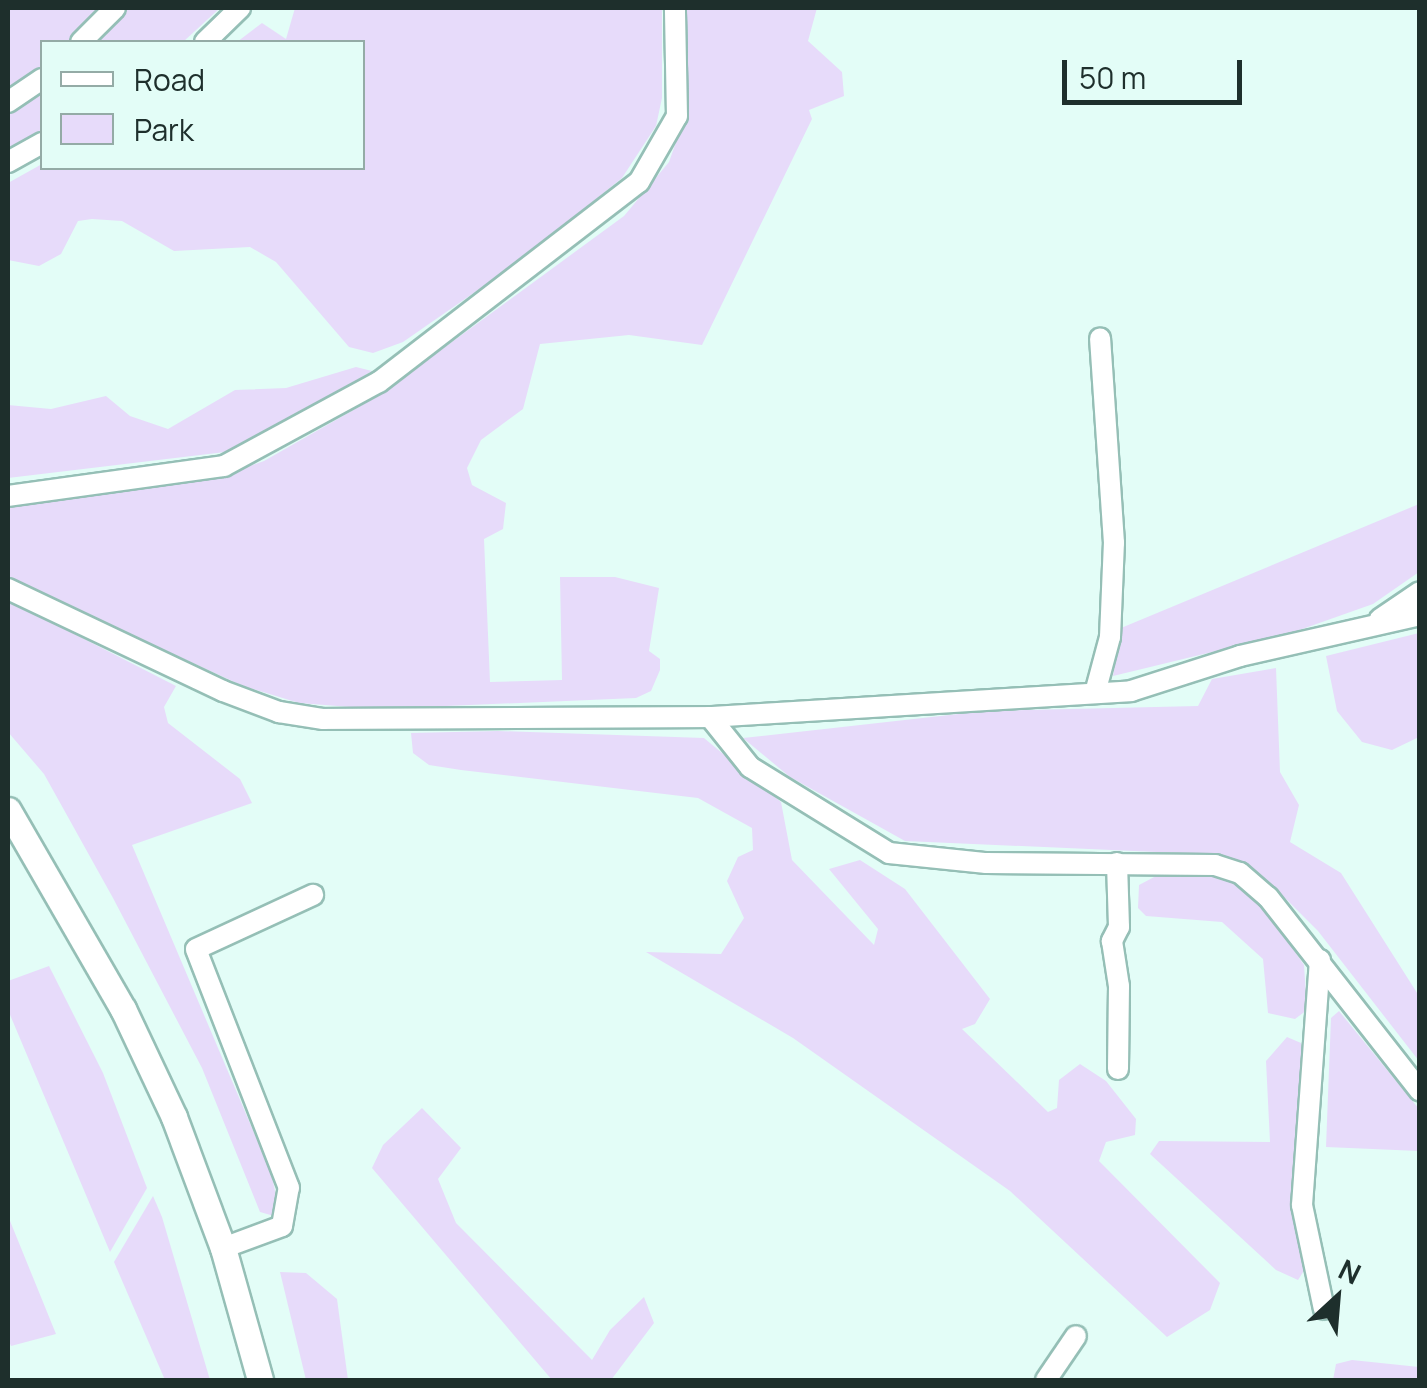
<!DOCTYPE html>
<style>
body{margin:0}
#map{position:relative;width:1427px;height:1388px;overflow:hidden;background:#e3fdf7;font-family:Manrope,sans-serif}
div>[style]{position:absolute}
.green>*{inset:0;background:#e7dbfa}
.roads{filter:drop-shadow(2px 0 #95bfb6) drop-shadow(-2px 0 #95bfb6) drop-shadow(0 2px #95bfb6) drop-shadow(0 -2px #95bfb6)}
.minor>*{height:20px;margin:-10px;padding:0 10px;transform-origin:10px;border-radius:10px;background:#fff}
.tertiary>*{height:25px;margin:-12.5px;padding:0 12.5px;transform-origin:12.5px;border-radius:12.5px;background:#fff}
span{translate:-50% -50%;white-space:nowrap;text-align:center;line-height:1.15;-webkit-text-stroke:10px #e3fdf7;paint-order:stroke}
.frame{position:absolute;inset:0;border:10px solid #1e2f2c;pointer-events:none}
.legend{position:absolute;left:40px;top:40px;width:325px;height:130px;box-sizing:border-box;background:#e3fdf7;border:2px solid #94aba6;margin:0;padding:12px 18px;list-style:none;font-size:30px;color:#1e2f2c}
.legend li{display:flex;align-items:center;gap:20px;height:50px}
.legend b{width:50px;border:2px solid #94aba6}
.north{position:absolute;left:1287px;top:1248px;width:100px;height:100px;-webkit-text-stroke:8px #e3fdf7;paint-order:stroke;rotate:26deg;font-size:28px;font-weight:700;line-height:40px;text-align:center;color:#1e2f2c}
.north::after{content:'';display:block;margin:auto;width:35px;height:45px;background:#1e2f2c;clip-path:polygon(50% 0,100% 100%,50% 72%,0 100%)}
.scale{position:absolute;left:1062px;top:60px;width:180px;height:45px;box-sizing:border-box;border:5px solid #1e2f2c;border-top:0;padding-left:12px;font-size:30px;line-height:35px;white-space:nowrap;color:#1e2f2c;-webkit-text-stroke:8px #e3fdf7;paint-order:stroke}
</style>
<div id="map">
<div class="green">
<div style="clip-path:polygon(8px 8px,102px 8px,68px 42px,42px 42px,42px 67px,8px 90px)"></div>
<div style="clip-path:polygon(126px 8px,220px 8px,183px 42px,91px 42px)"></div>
<div style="clip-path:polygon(295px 8px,662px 8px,662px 98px,656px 126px,622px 178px,521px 260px,403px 342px,373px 353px,349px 347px,276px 262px,250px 247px,174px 251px,122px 221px,92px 219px,78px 221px,61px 254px,39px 266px,8px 260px,8px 183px,42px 164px,362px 168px,362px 42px,237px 42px,262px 23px,286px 39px)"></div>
<div style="clip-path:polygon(682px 8px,817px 8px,808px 41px,842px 72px,844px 96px,809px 110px,812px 119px,702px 345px,629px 335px,540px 344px,523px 409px,481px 440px,467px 468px,472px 485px,506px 503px,503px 529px,484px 539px,490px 682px,562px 680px,560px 577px,615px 577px,659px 588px,649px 651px,660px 659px,660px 670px,651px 691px,636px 698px,376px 709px,299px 703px,243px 686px,8px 578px,8px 507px,222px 476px,264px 461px,378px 396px,624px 216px,669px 162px,681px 128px)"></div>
<div style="clip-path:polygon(42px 87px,42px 130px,8px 150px,8px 112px)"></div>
<div style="clip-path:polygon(356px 367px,372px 371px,242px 450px,8px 478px,8px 405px,51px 409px,106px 396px,130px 416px,168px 429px,235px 390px,286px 388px)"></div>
<div style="clip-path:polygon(1419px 504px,1419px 572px,1373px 604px,1291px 633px,1113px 676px,1121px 628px)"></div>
<div style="clip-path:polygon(8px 600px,176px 686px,164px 707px,168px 723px,240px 779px,252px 803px,132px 845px,271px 1173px,278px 1204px,274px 1216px,260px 1212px,202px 1068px,113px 898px,44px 774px,8px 732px)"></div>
<div style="clip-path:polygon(1419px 633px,1419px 737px,1392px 750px,1362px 742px,1337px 711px,1326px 656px)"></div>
<div style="clip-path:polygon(1276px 668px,1280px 772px,1299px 805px,1290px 842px,1341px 873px,1419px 996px,1419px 1061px,1318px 931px,1276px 889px,1224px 855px,905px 841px,790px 777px,743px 738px,985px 711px,1198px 706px,1212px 679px)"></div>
<div style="clip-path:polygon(498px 731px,704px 738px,781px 802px,792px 860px,874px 945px,878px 929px,829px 869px,860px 860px,905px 889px,990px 999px,975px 1024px,962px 1029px,1048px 1112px,1057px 1108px,1059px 1080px,1080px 1064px,1106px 1081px,1136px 1119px,1135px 1135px,1106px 1142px,1099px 1161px,1220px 1283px,1210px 1310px,1167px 1337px,1010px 1191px,793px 1038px,646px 952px,721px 954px,744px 918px,727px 881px,738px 857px,753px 850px,752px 828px,698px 798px,461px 770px,429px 765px,413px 753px,411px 733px)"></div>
<div style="clip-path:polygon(1158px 875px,1210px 876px,1236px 883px,1260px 901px,1304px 965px,1307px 1010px,1295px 1019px,1268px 1013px,1263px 959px,1222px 922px,1146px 916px,1138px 908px,1139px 885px)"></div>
<div style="clip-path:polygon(49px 966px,103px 1073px,147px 1188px,110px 1252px,8px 1010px,8px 981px)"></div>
<div style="clip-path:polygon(1339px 1011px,1419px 1109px,1419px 1151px,1326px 1147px,1331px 1018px)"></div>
<div style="clip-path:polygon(1287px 1037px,1301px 1043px,1305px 1056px,1307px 1266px,1298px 1280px,1276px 1270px,1150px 1154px,1159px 1141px,1270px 1142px,1266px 1061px)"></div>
<div style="clip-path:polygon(422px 1108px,461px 1148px,438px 1179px,456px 1223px,592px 1360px,610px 1330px,644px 1297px,654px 1323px,611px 1380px,552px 1380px,372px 1168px,383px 1145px)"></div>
<div style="clip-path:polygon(153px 1196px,162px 1217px,210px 1380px,165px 1380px,114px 1262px)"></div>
<div style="clip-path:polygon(8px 1216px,56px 1334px,11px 1346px,8px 1339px)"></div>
<div style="clip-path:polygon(280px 1272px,306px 1273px,337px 1299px,348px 1380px,306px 1380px)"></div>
<div style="clip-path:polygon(1352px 1360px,1419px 1367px,1419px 1380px,1333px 1380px,1336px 1364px)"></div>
</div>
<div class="roads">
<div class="minor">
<div style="left:81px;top:42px;width:48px;rotate:-45deg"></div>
<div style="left:205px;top:42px;width:49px;rotate:-44.2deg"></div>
<div style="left:8px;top:102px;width:41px;rotate:-34.1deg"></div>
<div style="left:8px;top:162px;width:39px;rotate:-29deg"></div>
<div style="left:8px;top:496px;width:218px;rotate:-7.9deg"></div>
<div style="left:224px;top:466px;width:176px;rotate:-28.5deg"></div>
<div style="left:379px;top:382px;width:328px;rotate:-37.6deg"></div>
<div style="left:639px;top:182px;width:76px;rotate:-60.1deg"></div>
<div style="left:677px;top:116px;width:108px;rotate:-91.1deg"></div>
<div style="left:8px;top:589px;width:238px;rotate:25.4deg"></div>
<div style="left:223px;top:691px;width:60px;rotate:20.6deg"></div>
<div style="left:279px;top:712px;width:45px;rotate:9deg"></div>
<div style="left:323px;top:719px;width:387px;rotate:-0.3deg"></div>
<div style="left:710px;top:717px;width:422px;rotate:-3.5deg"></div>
<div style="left:1131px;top:691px;width:114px;rotate:-17.8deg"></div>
<div style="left:1240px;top:656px;width:185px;rotate:-12.8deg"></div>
<div style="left:1380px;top:619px;width:48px;rotate:-34deg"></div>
<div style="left:1095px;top:693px;width:58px;rotate:-75deg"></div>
<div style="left:1110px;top:637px;width:94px;rotate:-87.6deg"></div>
<div style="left:1114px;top:543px;width:205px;rotate:-93.9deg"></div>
<div style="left:710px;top:717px;width:64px;rotate:51.3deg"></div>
<div style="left:750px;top:767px;width:163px;rotate:31.7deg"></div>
<div style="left:889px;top:853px;width:98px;rotate:5.9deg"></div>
<div style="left:986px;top:863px;width:229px;rotate:0.5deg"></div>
<div style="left:1215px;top:865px;width:26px;rotate:18deg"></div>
<div style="left:1240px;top:873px;width:37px;rotate:41deg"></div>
<div style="left:1268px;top:897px;width:246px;rotate:51.9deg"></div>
<div style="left:1117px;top:863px;width:64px;rotate:88.2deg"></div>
<div style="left:1119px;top:927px;width:16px;rotate:117deg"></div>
<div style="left:1112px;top:941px;width:46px;rotate:81.2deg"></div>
<div style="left:1119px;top:986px;width:83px;rotate:90.7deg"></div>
<div style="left:1320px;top:960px;width:246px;rotate:94.2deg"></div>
<div style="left:1302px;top:1205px;width:106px;rotate:78.1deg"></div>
<div style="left:223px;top:1248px;width:63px;rotate:-20.4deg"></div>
<div style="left:282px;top:1226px;width:39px;rotate:-80deg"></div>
<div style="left:289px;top:1188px;width:256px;rotate:-111.3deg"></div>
<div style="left:196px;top:949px;width:129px;rotate:-24.8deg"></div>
<div style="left:1046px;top:1380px;width:53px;rotate:-55.7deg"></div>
</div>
<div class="tertiary">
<div style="left:8px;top:810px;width:230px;rotate:60deg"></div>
<div style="left:123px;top:1009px;width:119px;rotate:64.7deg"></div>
<div style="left:174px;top:1117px;width:140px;rotate:69.5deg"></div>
<div style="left:223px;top:1248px;width:137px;rotate:74.3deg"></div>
</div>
</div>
<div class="frame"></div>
<ul class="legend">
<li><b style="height:12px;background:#fff"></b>Road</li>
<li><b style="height:28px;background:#e7dbfa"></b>Park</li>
</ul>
<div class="north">N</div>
<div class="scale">50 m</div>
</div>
